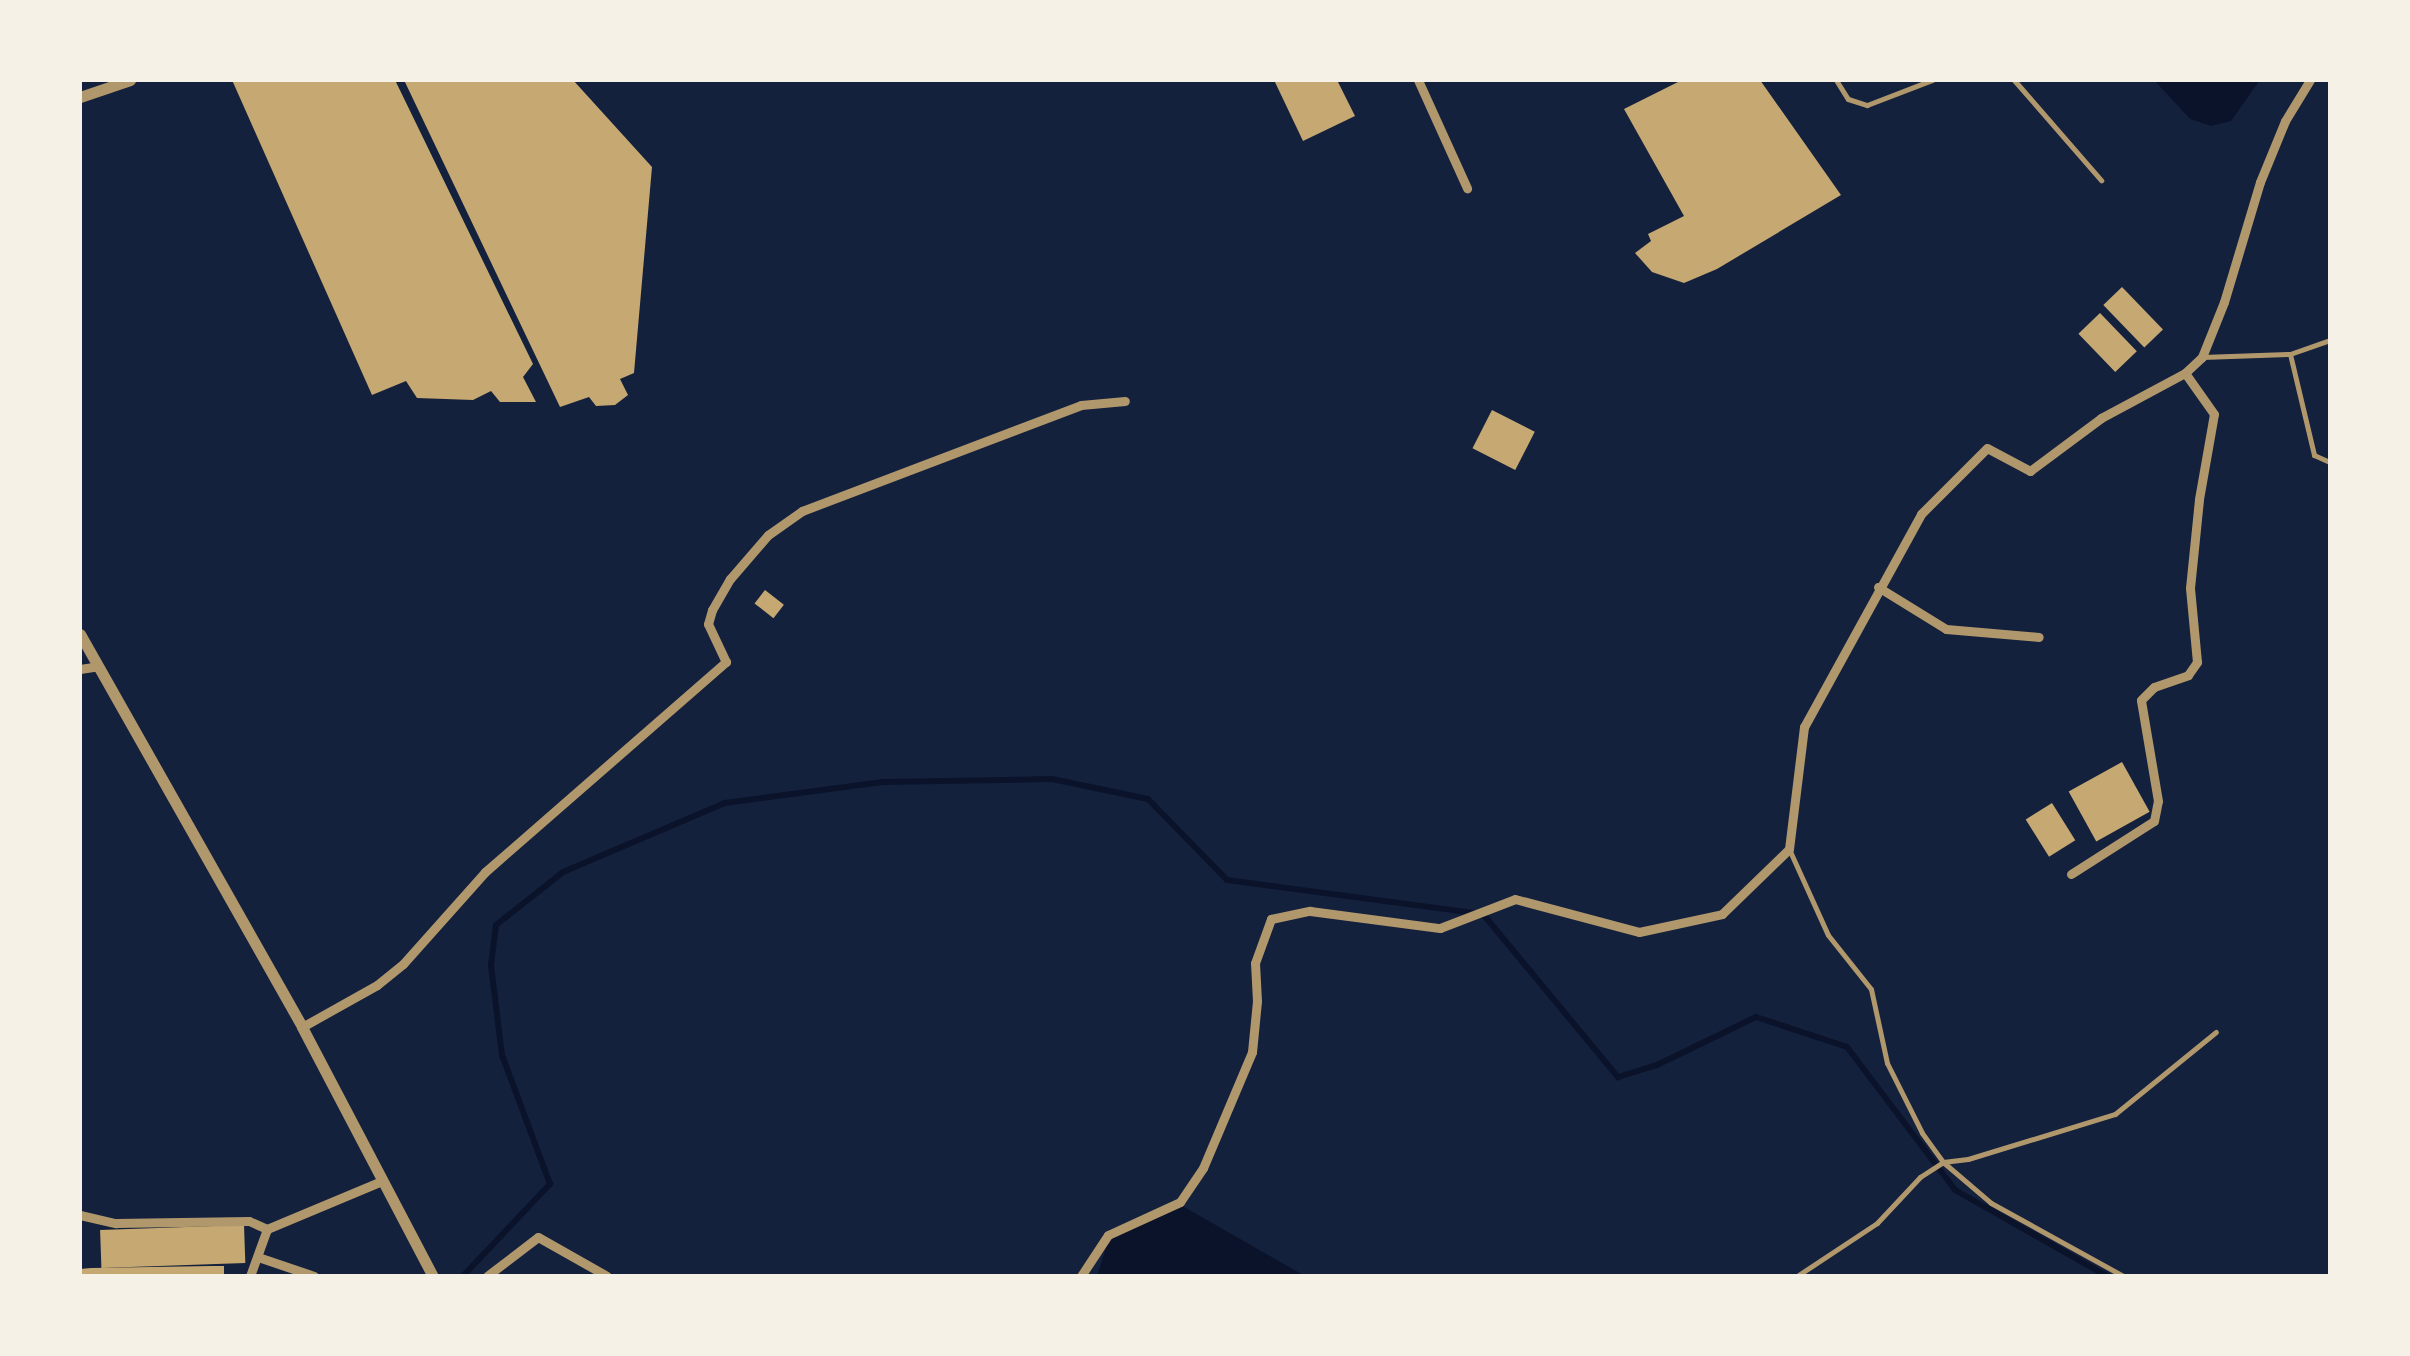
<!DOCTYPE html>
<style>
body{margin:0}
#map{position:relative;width:2410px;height:1356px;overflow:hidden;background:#14213d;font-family:"Alegreya Sans",sans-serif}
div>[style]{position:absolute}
.water>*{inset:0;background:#0b132b}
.stream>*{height:6px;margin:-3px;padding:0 3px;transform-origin:3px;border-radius:3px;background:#0b132b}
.building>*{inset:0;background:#c6a872;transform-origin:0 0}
.service>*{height:5px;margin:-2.5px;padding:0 2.5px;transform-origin:2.5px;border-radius:2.5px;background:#b1986c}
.minor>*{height:9px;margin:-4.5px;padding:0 4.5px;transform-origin:4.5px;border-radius:4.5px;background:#b1986c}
.tertiary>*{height:11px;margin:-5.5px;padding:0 5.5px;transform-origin:5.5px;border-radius:5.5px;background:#b1986c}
span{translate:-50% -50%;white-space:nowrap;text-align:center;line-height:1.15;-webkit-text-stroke:10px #f6f1e7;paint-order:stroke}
.frame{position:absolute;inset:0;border:82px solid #f6f1e7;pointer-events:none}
</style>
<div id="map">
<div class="water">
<div style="clip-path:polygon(2154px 80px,2260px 80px,2231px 121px,2211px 126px,2190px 119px)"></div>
<div style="clip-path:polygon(1179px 1204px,1305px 1276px,1097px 1276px,1110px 1235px)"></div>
</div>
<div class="stream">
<div style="left:463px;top:1276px;width:127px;rotate:-46.6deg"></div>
<div style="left:550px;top:1184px;width:138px;rotate:-110.4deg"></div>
<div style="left:502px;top:1055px;width:91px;rotate:-97deg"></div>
<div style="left:491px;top:965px;width:40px;rotate:-82.9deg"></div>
<div style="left:496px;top:925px;width:85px;rotate:-38.3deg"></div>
<div style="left:563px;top:872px;width:176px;rotate:-23.1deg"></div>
<div style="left:725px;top:803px;width:159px;rotate:-7.6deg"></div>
<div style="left:883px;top:782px;width:169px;rotate:-1deg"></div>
<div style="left:1052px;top:779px;width:98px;rotate:11.8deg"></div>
<div style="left:1148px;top:799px;width:113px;rotate:45.7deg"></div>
<div style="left:1227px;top:880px;width:258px;rotate:7.6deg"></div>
<div style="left:1483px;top:914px;width:212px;rotate:50.4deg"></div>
<div style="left:1618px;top:1077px;width:41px;rotate:-17.1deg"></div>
<div style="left:1657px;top:1065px;width:110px;rotate:-25.9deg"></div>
<div style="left:1756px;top:1017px;width:96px;rotate:18.2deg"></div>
<div style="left:1847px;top:1047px;width:179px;rotate:52.9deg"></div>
<div style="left:1955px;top:1190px;width:175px;rotate:29.5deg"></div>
</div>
<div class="building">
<div style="clip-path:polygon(232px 80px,395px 80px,533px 364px,523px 377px,536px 402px,500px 402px,491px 391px,473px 400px,417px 398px,406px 381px,372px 395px)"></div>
<div style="clip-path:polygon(404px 80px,573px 80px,652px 167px,634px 373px,620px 379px,628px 395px,615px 405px,596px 406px,589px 397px,560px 407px)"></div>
<div style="clip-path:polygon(1274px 80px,1337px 80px,1355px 116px,1303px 141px)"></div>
<div style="clip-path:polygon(1682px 80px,1760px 80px,1841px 195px,1717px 269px,1684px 283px,1652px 272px,1635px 253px,1651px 241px,1648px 234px,1684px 216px,1624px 109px)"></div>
<div style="left:2122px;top:287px;width:59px;height:26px;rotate:46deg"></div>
<div style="left:2100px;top:313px;width:53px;height:30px;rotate:46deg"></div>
<div style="left:1492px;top:410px;width:48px;height:43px;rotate:27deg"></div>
<div style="left:765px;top:590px;width:24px;height:17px;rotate:38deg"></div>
<div style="left:2122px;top:762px;width:57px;height:61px;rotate:61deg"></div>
<div style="left:2052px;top:803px;width:44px;height:31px;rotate:58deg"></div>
<div style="left:244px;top:1225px;width:38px;height:144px;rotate:88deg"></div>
<div style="clip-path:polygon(211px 1266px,224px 1266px,224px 1276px,80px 1276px,80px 1269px,91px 1268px)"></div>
</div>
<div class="service">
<div style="left:1836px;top:80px;width:22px;rotate:58deg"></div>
<div style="left:1848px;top:99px;width:20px;rotate:18deg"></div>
<div style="left:1867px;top:105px;width:70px;rotate:-21deg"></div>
<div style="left:2014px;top:80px;width:133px;rotate:49deg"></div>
<div style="left:2290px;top:354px;width:104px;rotate:76.6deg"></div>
<div style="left:2314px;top:455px;width:17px;rotate:24deg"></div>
<div style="left:2202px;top:357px;width:88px;rotate:-2deg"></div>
<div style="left:2290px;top:354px;width:42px;rotate:-19.3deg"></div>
<div style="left:1789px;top:849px;width:94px;rotate:65.6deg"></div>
<div style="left:1828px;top:935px;width:69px;rotate:51.5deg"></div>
<div style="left:1871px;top:989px;width:76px;rotate:77.8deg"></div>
<div style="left:1887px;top:1063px;width:78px;rotate:63.4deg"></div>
<div style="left:1922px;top:1133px;width:36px;rotate:54deg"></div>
<div style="left:1943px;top:1162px;width:63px;rotate:40.5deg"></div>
<div style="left:1991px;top:1203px;width:151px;rotate:28.9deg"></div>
<div style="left:1797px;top:1276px;width:96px;rotate:-33.5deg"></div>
<div style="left:1877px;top:1223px;width:63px;rotate:-46.9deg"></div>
<div style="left:1920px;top:1177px;width:27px;rotate:-33deg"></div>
<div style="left:1943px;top:1162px;width:25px;rotate:-7deg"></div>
<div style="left:1968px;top:1159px;width:154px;rotate:-17deg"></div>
<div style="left:2115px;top:1114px;width:130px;rotate:-39.1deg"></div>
</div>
<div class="minor">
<div style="left:1418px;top:80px;width:119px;rotate:65.6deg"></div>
<div style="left:1878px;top:587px;width:80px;rotate:31.7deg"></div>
<div style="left:1946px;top:629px;width:93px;rotate:4.9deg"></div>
<div style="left:80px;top:669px;width:18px;rotate:-9deg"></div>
<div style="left:2071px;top:874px;width:98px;rotate:-32.6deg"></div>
<div style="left:2154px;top:821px;width:20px;rotate:-79deg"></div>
<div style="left:2158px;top:801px;width:102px;rotate:-99.6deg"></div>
<div style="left:2141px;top:700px;width:18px;rotate:-45deg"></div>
<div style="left:2154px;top:687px;width:36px;rotate:-19deg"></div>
<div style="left:2188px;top:675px;width:16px;rotate:-55deg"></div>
<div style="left:2197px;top:662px;width:74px;rotate:-95.4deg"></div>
<div style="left:2190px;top:588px;width:89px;rotate:-84.2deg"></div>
<div style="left:2199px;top:499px;width:86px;rotate:-80deg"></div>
<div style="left:2214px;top:414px;width:50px;rotate:-125.3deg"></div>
<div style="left:302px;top:1027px;width:86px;rotate:-29.2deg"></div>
<div style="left:377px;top:985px;width:33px;rotate:-39deg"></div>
<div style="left:403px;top:964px;width:123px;rotate:-48.3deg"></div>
<div style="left:485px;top:872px;width:320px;rotate:-41.1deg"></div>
<div style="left:726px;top:662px;width:42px;rotate:-115.3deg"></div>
<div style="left:708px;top:624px;width:15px;rotate:-74deg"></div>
<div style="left:712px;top:610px;width:36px;rotate:-60deg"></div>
<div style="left:730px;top:579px;width:58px;rotate:-49.2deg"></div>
<div style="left:768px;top:535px;width:42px;rotate:-35.2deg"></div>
<div style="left:802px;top:511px;width:298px;rotate:-20.8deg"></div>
<div style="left:1081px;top:405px;width:44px;rotate:-5.2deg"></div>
<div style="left:80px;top:1215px;width:37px;rotate:13deg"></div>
<div style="left:116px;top:1223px;width:133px;rotate:-0.9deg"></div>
<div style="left:249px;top:1221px;width:20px;rotate:24deg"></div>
<div style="left:267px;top:1229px;width:125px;rotate:-22.7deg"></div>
<div style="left:258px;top:1257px;width:59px;rotate:18.7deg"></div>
<div style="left:250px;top:1276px;width:50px;rotate:-70.1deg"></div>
<div style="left:487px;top:1276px;width:64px;rotate:-37.4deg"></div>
<div style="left:538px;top:1237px;width:79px;rotate:29.5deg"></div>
<div style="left:1081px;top:1276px;width:49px;rotate:-56.6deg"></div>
<div style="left:1108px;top:1235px;width:79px;rotate:-24.6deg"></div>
<div style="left:1180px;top:1202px;width:41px;rotate:-55.9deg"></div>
<div style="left:1203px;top:1168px;width:126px;rotate:-67.1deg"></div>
<div style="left:1252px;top:1052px;width:51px;rotate:-84.4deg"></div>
<div style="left:1257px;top:1001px;width:38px;rotate:-93deg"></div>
<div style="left:1255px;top:963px;width:47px;rotate:-70deg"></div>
<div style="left:1271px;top:919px;width:40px;rotate:-12deg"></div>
<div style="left:1310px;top:911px;width:131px;rotate:7.5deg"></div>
<div style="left:1440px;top:928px;width:80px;rotate:-21.1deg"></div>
<div style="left:1515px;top:899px;width:128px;rotate:14.9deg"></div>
<div style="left:1639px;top:932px;width:85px;rotate:-12.2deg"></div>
<div style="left:1722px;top:914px;width:93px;rotate:-44.1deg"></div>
<div style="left:1789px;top:849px;width:123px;rotate:-83deg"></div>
<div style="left:1804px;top:727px;width:243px;rotate:-61.2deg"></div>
<div style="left:1921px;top:514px;width:93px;rotate:-45deg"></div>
<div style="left:1987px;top:448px;width:49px;rotate:28.1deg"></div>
<div style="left:2030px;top:471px;width:89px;rotate:-36.7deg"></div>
<div style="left:2101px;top:418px;width:95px;rotate:-28.2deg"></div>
<div style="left:2185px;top:373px;width:23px;rotate:-43deg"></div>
<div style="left:2202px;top:357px;width:59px;rotate:-68.2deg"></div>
<div style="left:2224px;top:302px;width:125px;rotate:-73.3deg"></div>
<div style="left:2260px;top:182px;width:66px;rotate:-67.7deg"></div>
<div style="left:2285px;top:121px;width:48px;rotate:-58.6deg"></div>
</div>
<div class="tertiary">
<div style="left:80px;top:97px;width:53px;rotate:-18.8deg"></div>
<div style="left:80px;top:634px;width:451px;rotate:60.5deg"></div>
<div style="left:302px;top:1027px;width:281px;rotate:62.3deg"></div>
</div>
<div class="frame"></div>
</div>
